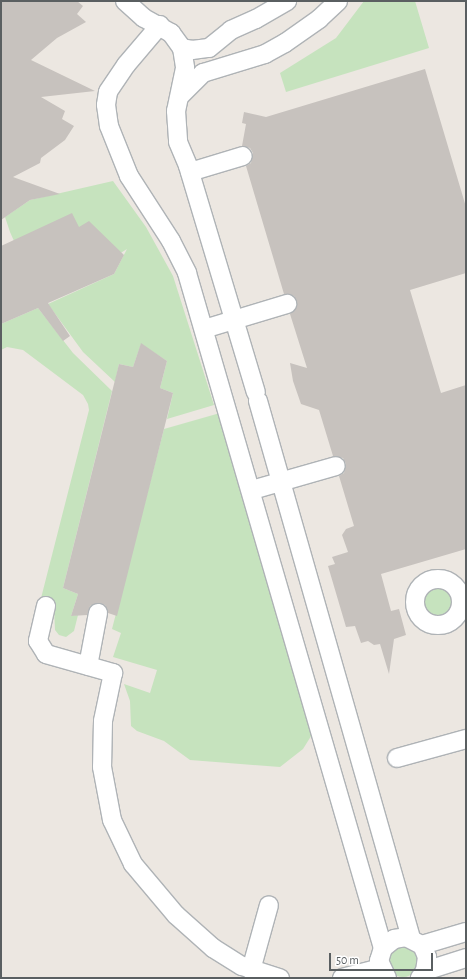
<!DOCTYPE html>
<style>
body{margin:0}
#map{position:relative;width:467px;height:979px;overflow:hidden;background:#ece7e1;font-family:"Alegreya Sans",sans-serif}
div>[style]{position:absolute}
.green>*{inset:0;background:#c6e3be}
.round{border-radius:50%}
.building>*{inset:0;background:#c7c2be}
.roads{filter:drop-shadow(1px 0 #afb3b6) drop-shadow(-1px 0 #afb3b6) drop-shadow(0 1px #afb3b6) drop-shadow(0 -1px #afb3b6)}
.minor>*{height:18px;margin:-9px;padding:0 9px;transform-origin:9px;border-radius:9px;background:#fff}
.minor>.ring{margin:-9px;padding:0;box-sizing:content-box;background:none;border:18px solid #fff;border-radius:50%}
span{translate:-50% -50%;white-space:nowrap;text-align:center;line-height:1.15;-webkit-text-stroke:3px #fff;paint-order:stroke}
.frame{position:absolute;inset:0;border:2px solid #5a5f61;pointer-events:none}
.scale{position:absolute;left:329px;top:953px;width:104px;height:18px;box-sizing:border-box;border:2px solid #5a5f61;border-top:0;padding-left:5px;font-size:12px;line-height:14px;white-space:nowrap;color:#5a5f61;-webkit-text-stroke:3px #fff;paint-order:stroke}
</style>
<div id="map">
<div class="green">
<div style="clip-path:polygon(364px 1px,415px 1px,429px 48px,286px 92px,280px 73px,336px 38px)"></div>
<div style="clip-path:polygon(113px 181px,146px 227px,173px 276px,214px 405px,167px 419px,173px 393px,160px 388px,167px 361px,141px 344px,133px 367px,119px 364px,115px 382px,83px 352px,48px 304px,114px 274px,127px 249px,119px 254px,79px 227px,14px 241px,10px 232px,5px 217px,30px 200px)"></div>
<div style="clip-path:polygon(38px 308px,73px 353px,112px 391px,63px 588px,78px 594px,71px 616px,78px 615px,74px 631px,66px 637px,59px 635px,55px 630px,54px 607px,39px 606px,89px 410px,88px 404px,83px 395px,23px 350px,7px 347px,1px 350px,1px 324px)"></div>
<div style="clip-path:polygon(220px 413px,313px 733px,303px 749px,280px 767px,190px 760px,164px 741px,137px 731px,131px 726px,130px 701px,124px 684px,150px 693px,157px 670px,113px 657px,121px 633px,112px 629px,164px 429px)"></div>
<div class="round" style="left:422px;top:586px;width:32px;height:32px"></div>
<div class="round" style="left:387px;top:945px;width:32px;height:32px"></div>
</div>
<div class="building">
<div style="clip-path:polygon(1px 1px,77px 1px,83px 6px,77px 14px,86px 22px,57px 38px,31px 60px,95px 91px,41px 97px,65px 111px,62px 119px,74px 126px,65px 140px,41px 158px,40px 163px,13px 177px,60px 194px,30px 200px,1px 220px)"></div>
<div style="clip-path:polygon(425px 69px,466px 207px,466px 273px,410px 290px,441px 393px,466px 385px,466px 549px,381px 574px,391px 611px,399px 609px,406px 635px,394px 639px,389px 674px,380px 644px,374px 645px,368px 641px,361px 643px,355px 626px,346px 627px,328px 566px,335px 564px,332px 557px,348px 552px,342px 535px,346px 529px,354px 526px,339px 476px,344px 473px,346px 464px,343px 458px,333px 456px,319px 410px,301px 404px,293px 381px,290px 363px,307px 368px,290px 314px,297px 307px,297px 301px,294px 296px,284px 294px,246px 166px,251px 163px,253px 153px,250px 148px,242px 146px,246px 124px,242px 123px,244px 112px,266px 117px)"></div>
<div style="clip-path:polygon(72px 213px,79px 227px,89px 221px,124px 255px,114px 274px,48px 303px,70px 336px,63px 341px,38px 308px,1px 324px,1px 246px)"></div>
<div style="clip-path:polygon(141px 343px,167px 361px,160px 388px,173px 393px,117px 616px,108px 613px,105px 605px,100px 603px,90px 606px,87px 615px,71px 616px,78px 594px,63px 588px,119px 364px,133px 367px)"></div>
</div>
<div class="roads">
<div class="minor">
<div style="left:125px;top:1px;width:25px;rotate:42deg"></div>
<div style="left:144px;top:18px;width:31px;rotate:29deg"></div>
<div style="left:171px;top:33px;width:19px;rotate:54deg"></div>
<div style="left:182px;top:48px;width:20px;rotate:81deg"></div>
<div style="left:185px;top:68px;width:44px;rotate:101.8deg"></div>
<div style="left:176px;top:111px;width:31px;rotate:86deg"></div>
<div style="left:178px;top:142px;width:26px;rotate:67deg"></div>
<div style="left:188px;top:166px;width:236px;rotate:73.3deg"></div>
<div style="left:160px;top:25px;width:52px;rotate:130.4deg"></div>
<div style="left:126px;top:65px;width:32px;rotate:124deg"></div>
<div style="left:108px;top:92px;width:13px;rotate:99deg"></div>
<div style="left:106px;top:105px;width:21px;rotate:82deg"></div>
<div style="left:109px;top:126px;width:54px;rotate:68.2deg"></div>
<div style="left:129px;top:176px;width:77px;rotate:57.1deg"></div>
<div style="left:171px;top:241px;width:36px;rotate:63deg"></div>
<div style="left:187px;top:273px;width:703px;rotate:73.81deg"></div>
<div style="left:182px;top:48px;width:10px;rotate:11deg"></div>
<div style="left:192px;top:50px;width:17px;rotate:-7deg"></div>
<div style="left:209px;top:48px;width:28px;rotate:-39deg"></div>
<div style="left:231px;top:30px;width:27px;rotate:-24deg"></div>
<div style="left:256px;top:19px;width:36px;rotate:-30deg"></div>
<div style="left:180px;top:96px;width:33px;rotate:-45deg"></div>
<div style="left:203px;top:73px;width:65px;rotate:-17deg"></div>
<div style="left:265px;top:54px;width:23px;rotate:-29deg"></div>
<div style="left:285px;top:43px;width:42px;rotate:-35.2deg"></div>
<div style="left:319px;top:19px;width:26px;rotate:-43deg"></div>
<div style="left:190px;top:172px;width:55px;rotate:-16.8deg"></div>
<div style="left:204px;top:329px;width:87px;rotate:-16.8deg"></div>
<div style="left:258px;top:401px;width:558px;rotate:74.1deg"></div>
<div style="left:252px;top:490px;width:87px;rotate:-15.9deg"></div>
<div class="ring" style="left:415px;top:579px;width:28px;height:28px"></div>
<div style="left:46px;top:606px;width:36px;rotate:103deg"></div>
<div style="left:38px;top:641px;width:15px;rotate:58deg"></div>
<div style="left:46px;top:654px;width:70px;rotate:15.8deg"></div>
<div style="left:113px;top:673px;width:49px;rotate:101.8deg"></div>
<div style="left:103px;top:721px;width:46px;rotate:91.2deg"></div>
<div style="left:102px;top:767px;width:54px;rotate:79.3deg"></div>
<div style="left:112px;top:820px;width:49px;rotate:64.5deg"></div>
<div style="left:133px;top:864px;width:67px;rotate:49.9deg"></div>
<div style="left:176px;top:915px;width:50px;rotate:41.7deg"></div>
<div style="left:213px;top:948px;width:34px;rotate:32deg"></div>
<div style="left:242px;top:966px;width:40px;rotate:18deg"></div>
<div style="left:88px;top:666px;width:54px;rotate:-79.3deg"></div>
<div style="left:397px;top:758px;width:72px;rotate:-15.4deg"></div>
<div style="left:422px;top:945px;width:46px;rotate:-16.5deg"></div>
<div style="left:251px;top:970px;width:67px;rotate:-74.5deg"></div>
<div style="left:425px;top:971px;width:43px;rotate:-17.6deg"></div>
<div style="left:342px;top:978px;width:40px;rotate:-14.4deg"></div>
<div style="left:387px;top:978px;width:19px;rotate:-115deg"></div>
<div style="left:379px;top:961px;width:14px;rotate:-73deg"></div>
<div style="left:383px;top:948px;width:14px;rotate:-39deg"></div>
<div style="left:394px;top:939px;width:12px;rotate:-9deg"></div>
<div style="left:406px;top:937px;width:18px;rotate:27deg"></div>
<div style="left:422px;top:945px;width:13px;rotate:67deg"></div>
<div style="left:427px;top:957px;width:14px;rotate:98deg"></div>
<div style="left:425px;top:971px;width:9px;rotate:126deg"></div>
</div>
</div>
<div class="frame"></div>
<div class="scale">50 m</div>
</div>
